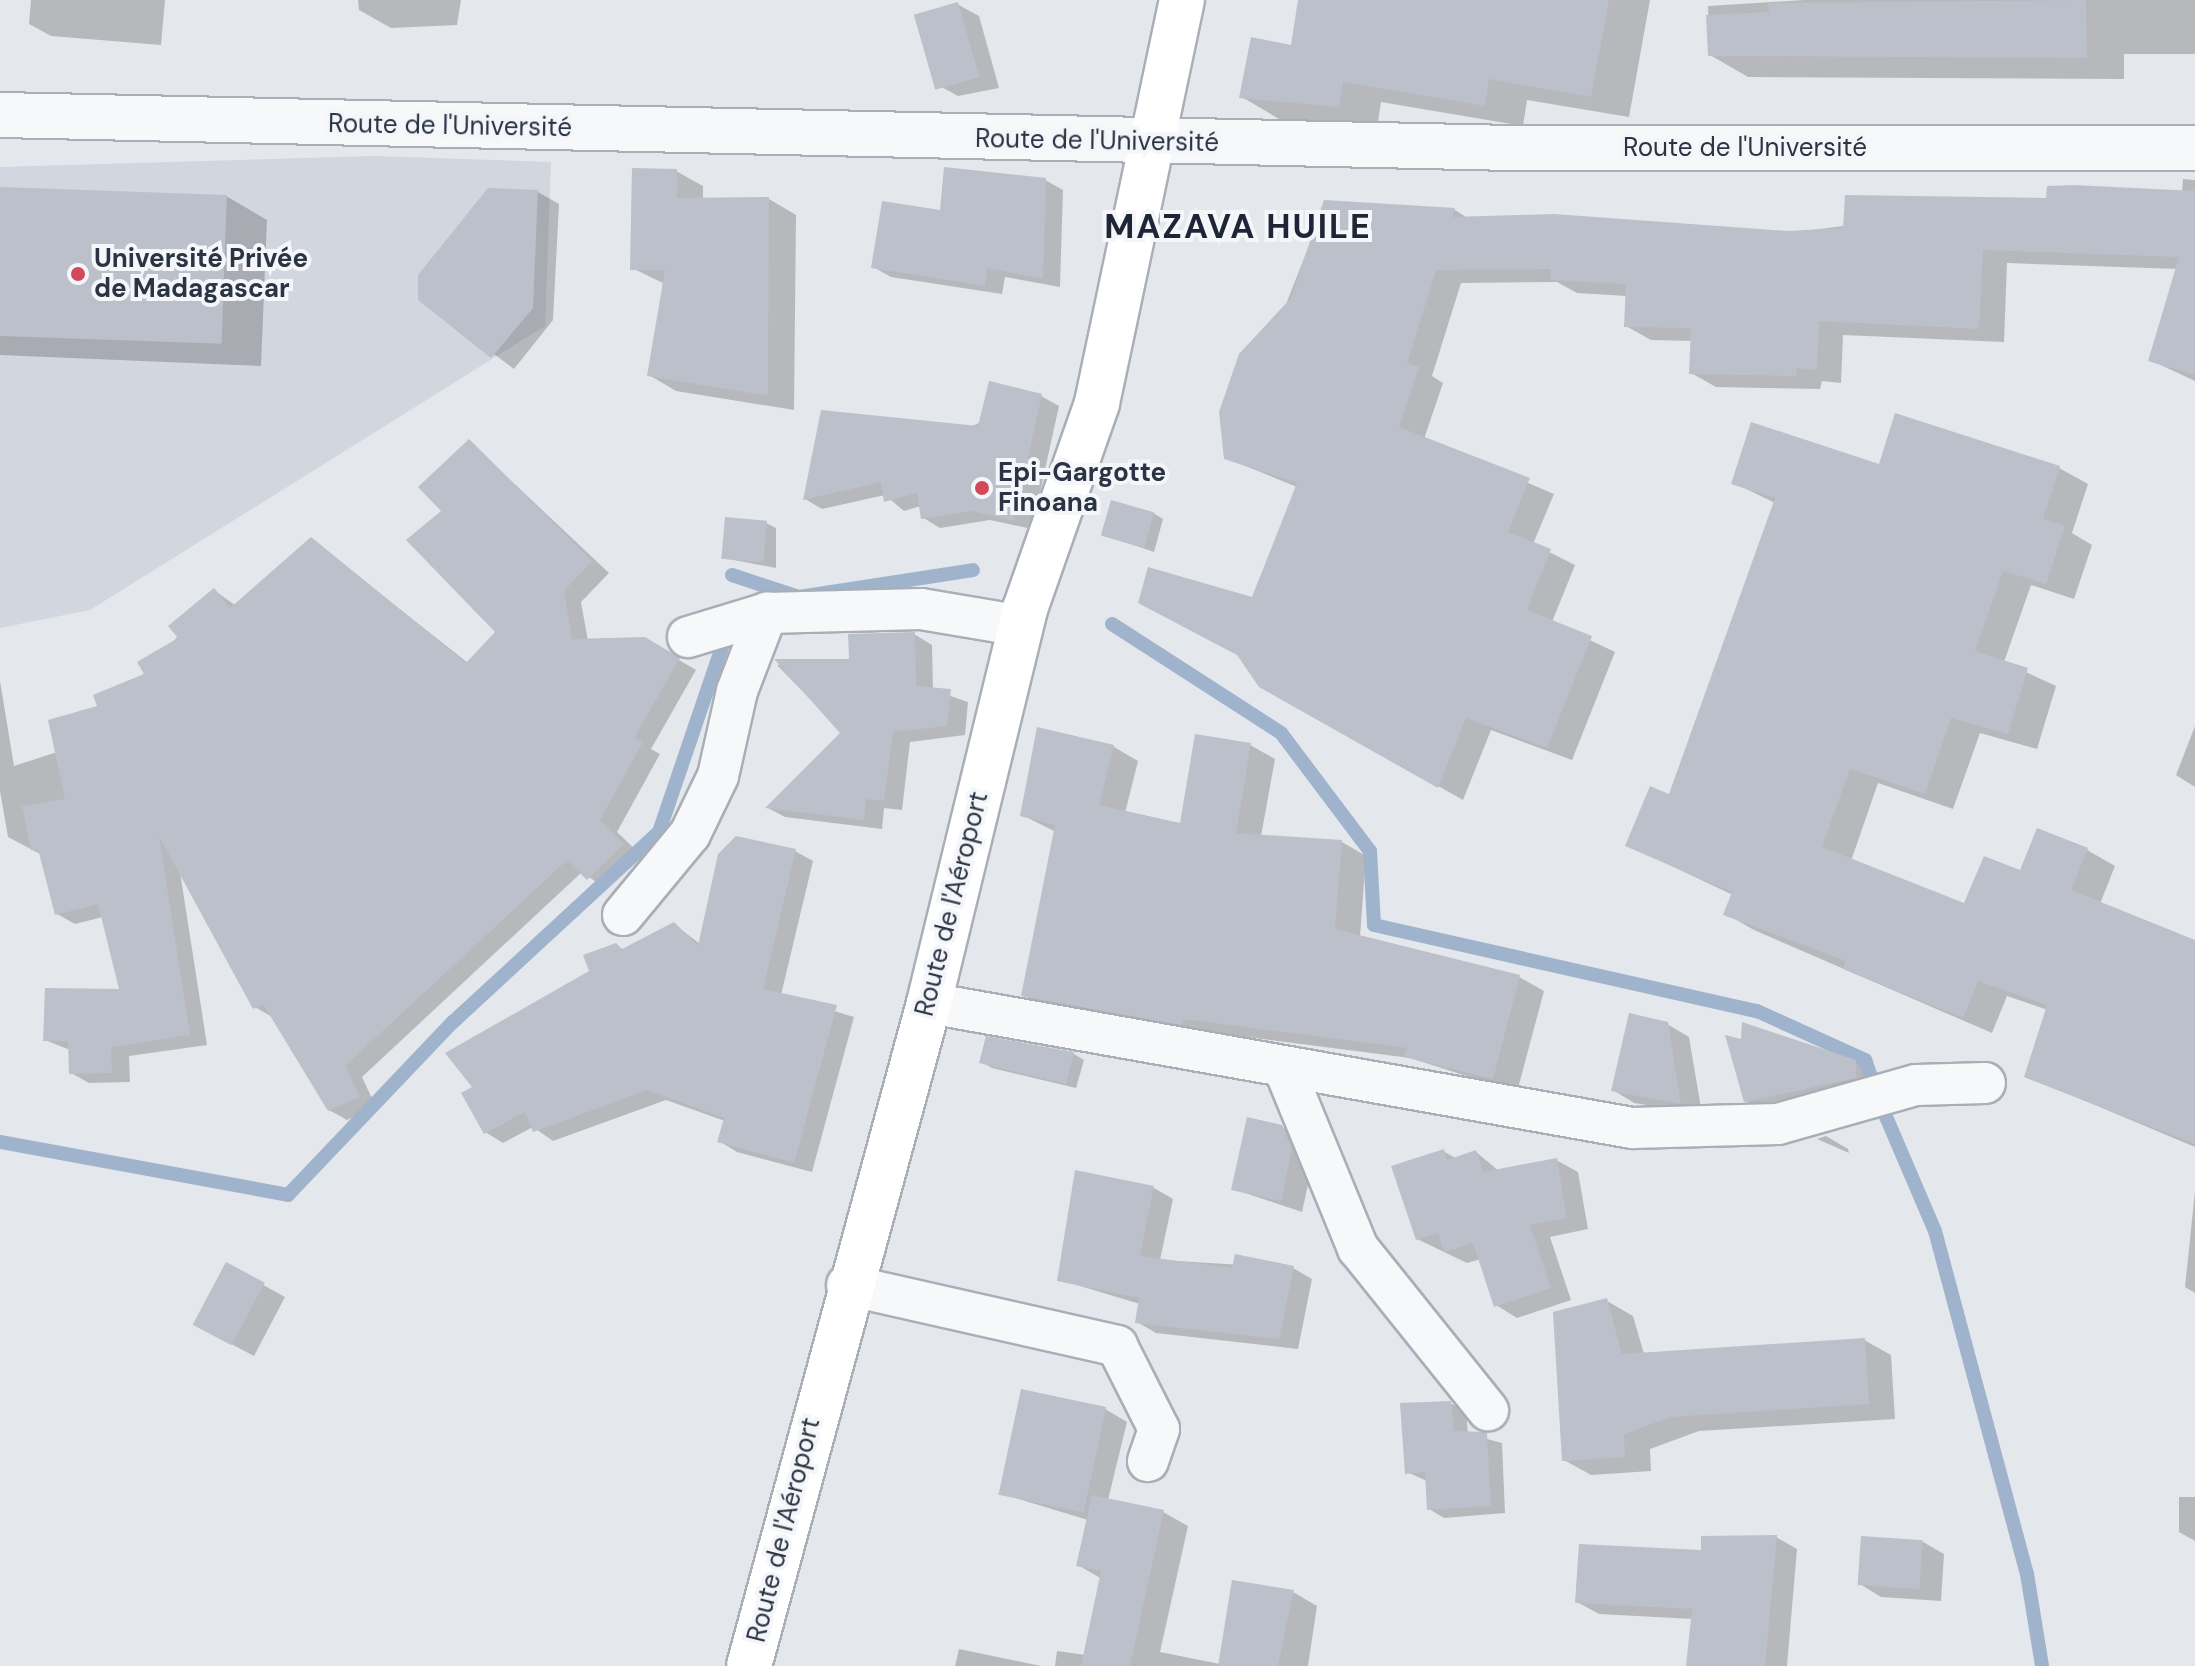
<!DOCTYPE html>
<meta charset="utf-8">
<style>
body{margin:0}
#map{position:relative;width:2195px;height:1666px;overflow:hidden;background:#e4e7ec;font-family:"DM Sans",sans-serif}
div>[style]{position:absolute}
.built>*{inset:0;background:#d2d6de}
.shadow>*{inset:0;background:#0003}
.stream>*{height:14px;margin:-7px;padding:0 7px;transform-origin:7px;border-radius:7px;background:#9fb4cc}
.building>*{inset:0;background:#bbc0ca;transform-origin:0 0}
.roads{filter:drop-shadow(2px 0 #a9aeb7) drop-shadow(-2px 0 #a9aeb7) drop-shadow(0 2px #a9aeb7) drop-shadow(0 -2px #a9aeb7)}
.minor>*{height:40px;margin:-20px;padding:0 20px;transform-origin:20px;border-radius:20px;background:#f7f8fa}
.tertiary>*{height:44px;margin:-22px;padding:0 22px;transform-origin:22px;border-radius:22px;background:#f7f8fa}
.secondary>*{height:44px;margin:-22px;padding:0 22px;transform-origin:22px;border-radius:22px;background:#fff}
.dots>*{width:22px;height:22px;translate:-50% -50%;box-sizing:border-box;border:4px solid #f4f6f9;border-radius:50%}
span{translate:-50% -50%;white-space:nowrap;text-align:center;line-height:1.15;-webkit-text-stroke:8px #f4f6f9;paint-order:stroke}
.street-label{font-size:26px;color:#2b3445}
.poi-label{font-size:26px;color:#2b3445;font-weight:700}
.left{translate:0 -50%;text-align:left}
.district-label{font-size:34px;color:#1d2536;font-weight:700;letter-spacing:2px}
</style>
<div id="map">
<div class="built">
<div style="clip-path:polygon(373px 156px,551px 162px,545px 326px,90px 610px,0 628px,0 167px)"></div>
</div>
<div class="shadow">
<div style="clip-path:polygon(31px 0,165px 0,161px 45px,51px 36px,29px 24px)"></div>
<div style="clip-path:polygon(358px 0,461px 0,457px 25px,391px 28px,359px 10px)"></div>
<div style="clip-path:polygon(1300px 0,1650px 0,1629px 117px,1527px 100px,1523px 126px,1381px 102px,1377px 128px,1279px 119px,1242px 97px,1292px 48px)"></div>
<div style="clip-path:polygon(1804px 0,2195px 0,2195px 54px,2124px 54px,2124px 79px,1748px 77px,1710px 55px,1708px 6px)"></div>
<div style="clip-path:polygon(957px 4px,979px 16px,999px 88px,958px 96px,936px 84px)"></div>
<div style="clip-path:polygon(676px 171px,703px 186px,703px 200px,769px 199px,796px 215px,794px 410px,676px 391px,649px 375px,665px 284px,632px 268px)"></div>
<div style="clip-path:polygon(2183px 179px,2195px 180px,2195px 381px,2150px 360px,2178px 269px,2007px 263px,2004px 342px,1843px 335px,1841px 383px,1822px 381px,1820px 389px,1716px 387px,1691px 373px,1693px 341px,1651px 340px,1626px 326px,1627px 296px,1577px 293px,1557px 282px,1461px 283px,1432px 376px,1443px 383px,1424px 439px,1554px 494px,1533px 544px,1575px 565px,1552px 622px,1615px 652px,1572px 760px,1491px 730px,1463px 800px,1261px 686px,1253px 599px,1297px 487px,1226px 458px,1326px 202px,1455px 210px,1469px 219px,1788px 233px,2048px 200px,2182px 193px)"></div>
<div style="clip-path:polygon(1045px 180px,1063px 190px,1060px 287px,1005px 277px,1002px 294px,891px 277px,873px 267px,942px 212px)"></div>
<div style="clip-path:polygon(0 189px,226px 196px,267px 220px,261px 366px,0 355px)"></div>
<div style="clip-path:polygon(538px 192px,559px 204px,553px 320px,514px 369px,420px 299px)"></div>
<div style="clip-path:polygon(1041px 396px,1059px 406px,1032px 529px,990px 520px,940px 528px,922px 517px,921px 506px,904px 511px,885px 495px,822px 509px,805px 499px)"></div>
<div style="clip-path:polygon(469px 441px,609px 573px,581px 602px,588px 641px,645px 640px,696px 670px,651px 749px,660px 754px,617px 832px,641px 855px,606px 889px,582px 872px,362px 1077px,376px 1107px,347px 1120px,329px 1110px,274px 1018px,255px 1007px,180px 872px,207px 1045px,129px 1056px,130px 1082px,89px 1083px,71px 1073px,70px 1050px,45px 1040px,122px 991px,103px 917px,75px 924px,57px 914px,42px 855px,8px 837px,0 791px,0 681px,14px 766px,57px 752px,100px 707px,147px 675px,214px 590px,236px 606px,311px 539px,468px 663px,497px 632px,444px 511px)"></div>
<div style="clip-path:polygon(1880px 466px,2059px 468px,2088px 484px,2072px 533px,2092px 545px,2074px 599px,2031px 585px,2004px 662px,2056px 686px,2037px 749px,1980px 733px,1953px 809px,1878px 783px,1851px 861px,1965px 906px,2021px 872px,2087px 850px,2115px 866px,2100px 904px,2195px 942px,2195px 1147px,2026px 1076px,2048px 1010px,2007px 996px,1992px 1033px,1754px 930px,1726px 914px,1733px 895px,1627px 845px,1671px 797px,1775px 503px,1734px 483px)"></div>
<div style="clip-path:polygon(1153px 513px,1163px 519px,1154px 552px,1104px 535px)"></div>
<div style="clip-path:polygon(766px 523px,776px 528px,776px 568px,723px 558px)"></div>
<div style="clip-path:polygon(914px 634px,932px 645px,933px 690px,968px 702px,965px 735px,910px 742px,902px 810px,884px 808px,882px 829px,785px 817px,768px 808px,843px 733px,777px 665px,851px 661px)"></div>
<div style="clip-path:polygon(2195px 726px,2195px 787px,2176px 775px)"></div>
<div style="clip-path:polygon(1039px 729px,1114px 747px,1138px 761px,1125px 813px,1181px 826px,1250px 745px,1275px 759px,1261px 836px,1342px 842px,1366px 856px,1360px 937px,1519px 977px,1544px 991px,1517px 1092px,1410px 1058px,1208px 1032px,1207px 1037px,1048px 1009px,1023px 995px,1056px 832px,1022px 815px)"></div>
<div style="clip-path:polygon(795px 851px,813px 861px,781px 995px,854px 1017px,812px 1172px,737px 1152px,719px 1141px,725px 1121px,666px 1100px,553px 1141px,533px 1127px,503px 1143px,485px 1132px,475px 1088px,591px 972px,674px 924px,700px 944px)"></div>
<div style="clip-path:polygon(1667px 1024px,1689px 1037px,1702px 1114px,1634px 1103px,1613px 1090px)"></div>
<div style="clip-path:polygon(988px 1039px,1074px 1054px,1084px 1060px,1076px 1088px,992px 1068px,982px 1062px)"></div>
<div style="clip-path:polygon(1855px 1062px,1875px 1074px,1875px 1088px,1765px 1112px,1746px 1101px)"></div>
<div style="clip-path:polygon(1282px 1127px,1304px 1139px,1313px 1162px,1302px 1212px,1233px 1189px)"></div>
<div style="clip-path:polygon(1826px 1136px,1848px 1149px,1849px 1153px,1817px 1139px)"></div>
<div style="clip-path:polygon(1443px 1151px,1457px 1159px,1476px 1152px,1499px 1171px,1556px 1160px,1578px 1172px,1588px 1229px,1550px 1237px,1571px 1300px,1517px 1318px,1496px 1305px,1481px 1259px,1467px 1263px,1417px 1239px)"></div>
<div style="clip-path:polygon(1154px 1188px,1173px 1199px,1160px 1260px,1293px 1268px,1312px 1279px,1298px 1349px,1156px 1333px,1137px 1322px,1140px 1304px,1060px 1280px)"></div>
<div style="clip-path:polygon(2195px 1191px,2195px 1293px,2185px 1287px)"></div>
<div style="clip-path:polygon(227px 1265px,285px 1297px,254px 1356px,216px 1336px)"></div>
<div style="clip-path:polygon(1607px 1301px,1633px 1316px,1644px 1354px,1864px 1340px,1891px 1355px,1895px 1419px,1699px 1431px,1650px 1449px,1651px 1471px,1591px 1475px,1564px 1460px)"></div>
<div style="clip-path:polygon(1450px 1403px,1466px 1411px,1468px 1434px,1502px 1443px,1505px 1513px,1444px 1518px,1429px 1509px,1427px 1481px,1407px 1472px)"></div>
<div style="clip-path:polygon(1105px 1409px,1127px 1422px,1108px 1500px,1163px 1512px,1188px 1526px,1160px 1652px,1220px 1664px,1293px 1592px,1317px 1606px,1308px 1666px,1055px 1666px,1057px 1651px,1086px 1655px,1102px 1579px,1078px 1565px,1088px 1520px,999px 1493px)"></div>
<div style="clip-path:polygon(2179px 1497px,2195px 1497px,2195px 1541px,2179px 1532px)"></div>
<div style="clip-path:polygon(1776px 1537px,1797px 1549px,1787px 1666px,1688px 1666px,1693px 1619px,1599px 1614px,1577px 1602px,1703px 1553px)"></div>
<div style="clip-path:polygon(1923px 1542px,1944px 1554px,1941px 1601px,1881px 1597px,1860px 1584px)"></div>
<div style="clip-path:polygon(959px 1649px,1041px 1666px,955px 1666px)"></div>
</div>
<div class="stream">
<div style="left:732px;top:575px;width:71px;rotate:18.2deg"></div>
<div style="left:799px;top:597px;width:176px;rotate:-8.8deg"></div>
<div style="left:1112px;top:624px;width:201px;rotate:32.8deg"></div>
<div style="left:1281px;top:733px;width:148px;rotate:53deg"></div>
<div style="left:1370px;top:851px;width:74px;rotate:86.9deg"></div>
<div style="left:1374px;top:925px;width:393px;rotate:12.7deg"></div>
<div style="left:1757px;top:1011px;width:119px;rotate:24.4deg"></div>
<div style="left:1865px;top:1060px;width:27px;rotate:70deg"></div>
<div style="left:1881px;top:1105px;width:137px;rotate:66.8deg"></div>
<div style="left:1935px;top:1231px;width:355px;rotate:75deg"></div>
<div style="left:2027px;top:1574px;width:93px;rotate:80.7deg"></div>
<div style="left:0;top:1142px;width:293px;rotate:10.4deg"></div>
<div style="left:288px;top:1195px;width:239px;rotate:-46.4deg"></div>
<div style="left:453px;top:1022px;width:280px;rotate:-42.7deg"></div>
<div style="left:659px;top:832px;width:202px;rotate:-71.2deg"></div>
</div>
<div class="building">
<div style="clip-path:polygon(1298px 0,1609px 0,1591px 97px,1489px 79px,1485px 106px,1343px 82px,1339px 107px,1239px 98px,1251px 37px,1291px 45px)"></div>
<div style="clip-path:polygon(2086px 0,2087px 58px,1708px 56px,1706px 15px,1769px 12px,1768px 3px)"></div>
<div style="left:958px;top:2px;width:78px;height:46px;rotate:74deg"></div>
<div style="clip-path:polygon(944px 167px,1046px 178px,1043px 279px,987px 268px,985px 286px,871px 268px,882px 201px,940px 210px)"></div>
<div style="clip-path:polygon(632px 168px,677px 169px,677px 198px,769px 197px,768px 396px,647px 376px,665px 270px,630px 270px)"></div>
<div style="clip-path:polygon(2074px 185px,2195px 191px,2195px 375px,2148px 361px,2179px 257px,1983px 250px,1979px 329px,1819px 321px,1817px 370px,1797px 368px,1796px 376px,1689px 374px,1691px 328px,1624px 327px,1626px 284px,1550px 280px,1551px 269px,1436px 270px,1407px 363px,1419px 367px,1399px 427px,1530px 478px,1508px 532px,1551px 549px,1527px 610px,1592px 636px,1547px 748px,1466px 718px,1438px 788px,1259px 687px,1237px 655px,1138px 603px,1148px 567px,1252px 597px,1297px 483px,1224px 459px,1219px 412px,1239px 354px,1291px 298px,1324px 200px,1455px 208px,1452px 217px,1554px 214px,1788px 231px,1843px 228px,1845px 195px,2046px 198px,2047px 186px)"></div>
<div style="left:0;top:187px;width:227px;height:149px;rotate:2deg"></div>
<div style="clip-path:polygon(488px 188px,538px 190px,533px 308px,491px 358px,418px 300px,418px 275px)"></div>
<div style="clip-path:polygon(989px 381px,1042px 394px,1014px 521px,971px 511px,921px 519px,917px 493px,884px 502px,881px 482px,803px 500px,821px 410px,978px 426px)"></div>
<div style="clip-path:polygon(1895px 413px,2060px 466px,2043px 519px,2065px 526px,2046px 584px,2003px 571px,1975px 651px,2028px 668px,2008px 734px,1951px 718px,1925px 794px,1850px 769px,1822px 847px,1964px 903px,1984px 856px,2020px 870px,2037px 828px,2088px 848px,2071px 890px,2195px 940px,2195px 1144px,2024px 1077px,2047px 1005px,1978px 981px,1963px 1018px,1843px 969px,1846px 961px,1723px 915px,1732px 892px,1625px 846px,1650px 786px,1669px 794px,1775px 498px,1731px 484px,1751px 422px,1879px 464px)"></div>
<div style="clip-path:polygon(469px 439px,592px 561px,564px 591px,572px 639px,645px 637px,680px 658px,634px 738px,643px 742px,600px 820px,624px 844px,587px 880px,567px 860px,345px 1066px,360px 1097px,328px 1111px,263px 1004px,253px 1009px,159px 836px,190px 1035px,111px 1047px,112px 1073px,69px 1074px,68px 1041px,43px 1041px,45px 988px,119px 989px,98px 904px,55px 915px,38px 849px,31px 850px,22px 806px,65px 799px,48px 720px,97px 706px,93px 695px,144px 674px,137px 662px,178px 638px,168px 626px,214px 588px,230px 608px,311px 537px,466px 663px,495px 632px,406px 540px,441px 511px,418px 487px)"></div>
<div style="left:1111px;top:500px;width:45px;height:37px;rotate:16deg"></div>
<div style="left:725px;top:517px;width:42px;height:42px;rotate:5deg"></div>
<div style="clip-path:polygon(915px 632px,916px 686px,951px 689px,947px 726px,893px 732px,884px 801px,866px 799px,864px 820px,765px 808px,840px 733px,774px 659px,849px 659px,848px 634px)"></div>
<div style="clip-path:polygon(1037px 727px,1114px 745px,1099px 805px,1180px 823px,1195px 734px,1251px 743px,1236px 833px,1342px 840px,1335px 929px,1520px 975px,1493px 1079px,1404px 1057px,1407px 1048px,1184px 1019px,1182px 1025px,1021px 996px,1055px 825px,1020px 816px)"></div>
<div style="clip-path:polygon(736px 836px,796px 849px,763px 989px,837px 1005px,794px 1163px,717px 1142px,724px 1118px,647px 1090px,533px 1132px,525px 1112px,484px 1134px,461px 1093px,472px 1087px,445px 1053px,589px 971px,583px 955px,616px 943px,622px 949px,674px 922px,698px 946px,718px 854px)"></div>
<div style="clip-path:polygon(1629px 1013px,1668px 1022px,1681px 1104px,1611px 1091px)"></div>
<div style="clip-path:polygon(1742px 1022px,1856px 1060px,1856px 1078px,1744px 1102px,1725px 1035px,1741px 1039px)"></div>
<div style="clip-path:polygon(986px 1036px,1074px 1052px,1066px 1084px,979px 1063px)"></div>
<div style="clip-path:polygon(1247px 1117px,1282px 1125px,1292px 1149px,1281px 1201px,1231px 1190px)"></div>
<div style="clip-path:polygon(1444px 1149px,1447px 1160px,1476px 1150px,1483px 1172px,1557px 1158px,1567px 1218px,1530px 1225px,1551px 1288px,1494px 1307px,1473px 1243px,1444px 1252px,1438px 1233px,1416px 1240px,1391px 1166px)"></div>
<div style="clip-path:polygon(1075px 1170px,1154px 1186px,1140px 1256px,1232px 1268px,1235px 1254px,1294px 1266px,1279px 1339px,1135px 1323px,1139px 1298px,1057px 1281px)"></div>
<div style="left:226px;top:1262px;width:44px;height:71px;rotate:28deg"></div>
<div style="clip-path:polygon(1607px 1298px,1622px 1354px,1865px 1338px,1869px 1404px,1671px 1417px,1624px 1434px,1625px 1457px,1562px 1461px,1553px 1312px)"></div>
<div style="left:1021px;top:1389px;width:87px;height:108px;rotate:12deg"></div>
<div style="clip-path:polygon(1451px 1401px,1454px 1431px,1487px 1432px,1491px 1506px,1427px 1510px,1425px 1472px,1405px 1474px,1400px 1403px)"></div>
<div style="clip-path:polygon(1092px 1495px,1164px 1510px,1130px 1666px,1081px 1666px,1101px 1571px,1076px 1566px)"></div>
<div style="clip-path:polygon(1777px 1535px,1765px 1666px,1686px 1666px,1692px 1609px,1575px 1603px,1579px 1544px,1701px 1550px,1701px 1536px)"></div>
<div style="left:1861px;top:1536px;width:62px;height:49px;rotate:4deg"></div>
<div style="clip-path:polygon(1232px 1580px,1294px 1590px,1278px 1666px,1218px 1666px)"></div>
</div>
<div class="roads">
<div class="minor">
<div style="left:688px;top:637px;width:83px;rotate:-16.9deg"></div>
<div style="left:623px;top:915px;width:105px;rotate:-50.4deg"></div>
<div style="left:690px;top:834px;width:64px;rotate:-64.2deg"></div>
<div style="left:718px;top:776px;width:87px;rotate:-77.4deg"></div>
<div style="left:737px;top:691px;width:84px;rotate:-69deg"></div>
<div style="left:767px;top:613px;width:154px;rotate:-1.5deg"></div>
<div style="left:921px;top:609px;width:101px;rotate:9.6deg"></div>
<div style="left:929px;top:1003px;width:714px;rotate:10.08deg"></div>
<div style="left:1632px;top:1128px;width:146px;rotate:-1.6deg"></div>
<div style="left:1778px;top:1124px;width:143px;rotate:-15.8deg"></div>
<div style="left:1916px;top:1085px;width:69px;rotate:-1.7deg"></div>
<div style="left:1284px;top:1068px;width:195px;rotate:67.7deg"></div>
<div style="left:1358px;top:1248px;width:208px;rotate:51.3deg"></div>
<div style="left:847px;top:1285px;width:277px;rotate:12.7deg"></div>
<div style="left:1117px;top:1346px;width:93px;rotate:63.2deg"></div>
<div style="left:1159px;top:1429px;width:34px;rotate:109deg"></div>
</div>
<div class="tertiary">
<div style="left:0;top:115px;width:1515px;rotate:1.25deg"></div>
<div style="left:1515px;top:148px;width:680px"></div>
</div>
<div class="secondary">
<div style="left:749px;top:1666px;width:687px;rotate:-74.81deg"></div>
<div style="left:929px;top:1003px;width:406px;rotate:-76.3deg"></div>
<div style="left:1025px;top:609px;width:218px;rotate:-70.7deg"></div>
<div style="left:1097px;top:403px;width:412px;rotate:-78.1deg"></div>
</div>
</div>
<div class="dots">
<div style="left:78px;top:274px;background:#d1495b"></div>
<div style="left:982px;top:488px;background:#d1495b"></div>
</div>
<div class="street-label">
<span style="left:450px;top:126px;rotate:1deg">Route de l'Université</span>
<span style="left:1097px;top:141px;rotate:1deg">Route de l'Université</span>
<span style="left:1745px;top:148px">Route de l'Université</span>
<span style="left:952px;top:904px;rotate:-76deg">Route de l'Aéroport</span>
<span style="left:784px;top:1530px;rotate:-76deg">Route de l'Aéroport</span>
</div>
<div class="poi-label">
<span class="left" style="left:94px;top:274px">Université Privée<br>de Madagascar</span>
<span class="left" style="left:998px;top:488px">Epi-Gargotte<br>Finoana</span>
</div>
<div class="district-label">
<span style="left:1238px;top:227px">MAZAVA HUILE</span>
</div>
</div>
